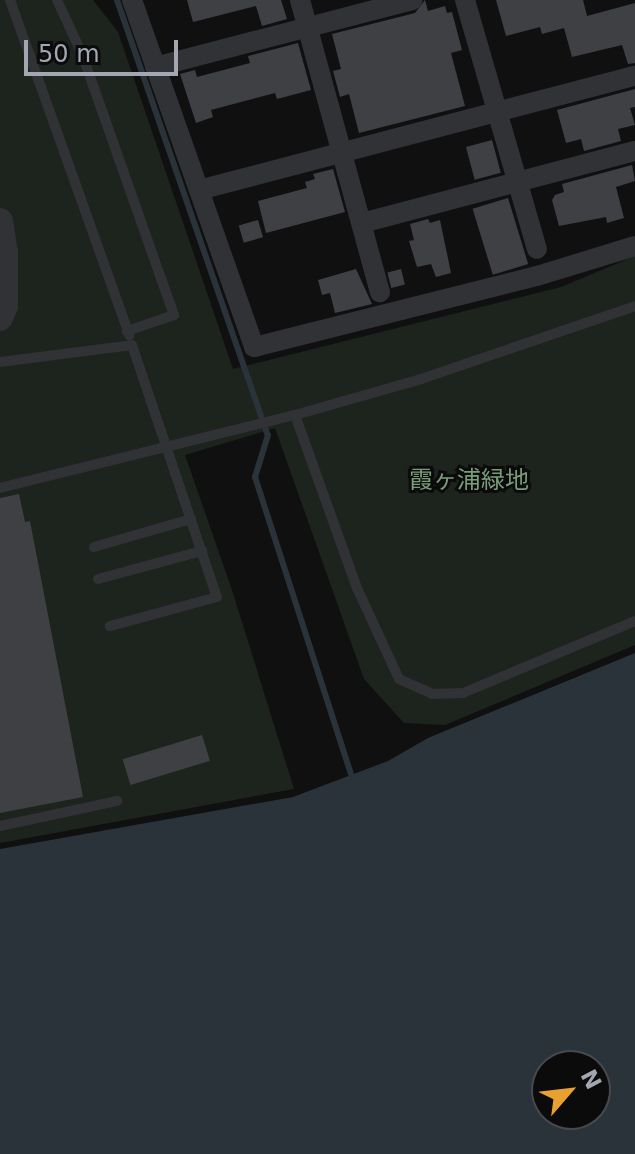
<!DOCTYPE html>
<meta charset="utf-8">
<style>
body{margin:0}
#map{position:relative;width:635px;height:1154px;overflow:hidden;background:#101011;font-family:"DejaVu Sans","Noto Sans JP",sans-serif}
div>[style]{position:absolute}
.green>*{inset:0;background:#1d241d}
.water>*{inset:0;background:#2a3339}
.stream>*{height:6px;margin:-3px;padding:0 3px;transform-origin:3px;border-radius:3px;background:#2a3339}
.building>*{inset:0;background:#3f4044;transform-origin:0 0}
.service>*{height:10px;margin:-5px;padding:0 5px;transform-origin:5px;border-radius:5px;background:#313236}
.minor>*{height:20px;margin:-10px;padding:0 10px;transform-origin:10px;border-radius:10px;background:#313236}
.tertiary>*{height:26px;margin:-13px;padding:0 13px;transform-origin:13px;border-radius:13px;background:#313236}
span{translate:-50% -50%;white-space:nowrap;text-align:center;line-height:1.15;-webkit-text-stroke:6px #0b0b0c;paint-order:stroke}
.park-label{font-size:24px;color:#799c7a}
.north{position:absolute;left:531px;top:1050px;width:80px;height:80px;box-sizing:border-box;background:#0b0b0c;border:2px solid #47494e;border-radius:50%;rotate:62deg;font-size:22px;font-weight:700;line-height:32px;text-align:center;color:#a2a7b2}
.north::after{content:'';display:block;margin:auto;width:28px;height:36px;background:#e8a131;clip-path:polygon(50% 0,100% 100%,50% 72%,0 100%)}
.scale{position:absolute;left:24px;top:40px;width:154px;height:36px;box-sizing:border-box;border:4px solid #a2a7b2;border-top:0;padding-left:10px;font-size:24px;line-height:28px;white-space:nowrap;color:#a2a7b2;-webkit-text-stroke:6px #0b0b0c;paint-order:stroke}
</style>
<div id="map">
<div class="green">
<div style="clip-path:polygon(0 0,93px 0,118px 32px,233px 369px,561px 287px,635px 256px,635px 645px,445px 725px,404px 723px,364px 679px,275px 428px,185px 455px,232px 590px,294px 789px,0 843px)"></div>
</div>
<div class="water">
<div style="clip-path:polygon(evenodd,635px 653px,635px 1154px,0 1154px,0 849px,293px 797px,388px 761px,428px 738px,635px 653px,547px 1066px,595px 1066px,595px 1114px,547px 1114px,547px 1066px)"></div>
</div>
<div class="stream">
<div style="left:117px;top:0;width:460px;rotate:70.9deg"></div>
<div style="left:268px;top:435px;width:44px;rotate:107.2deg"></div>
<div style="left:255px;top:477px;width:312px;rotate:72.1deg"></div>
</div>
<div class="building">
<div style="clip-path:polygon(187px 0,281px 0,287px 19px,262px 26px,256px 6px,193px 22px)"></div>
<div style="clip-path:polygon(425px 0,428px 11px,445px 6px,447px 13px,452px 12px,462px 50px,451px 53px,465px 106px,359px 133px,349px 94px,340px 97px,333px 71px,341px 69px,332px 34px,415px 13px)"></div>
<div style="clip-path:polygon(496px 0,583px 0,587px 16px,635px 3px,635px 63px,628px 64px,622px 45px,572px 57px,564px 28px,542px 34px,540px 27px,506px 36px)"></div>
<div style="clip-path:polygon(298px 43px,311px 90px,277px 99px,275px 93px,211px 110px,213px 117px,196px 123px,180px 74px,195px 70px,197px 77px,250px 63px,248px 56px)"></div>
<div style="clip-path:polygon(635px 89px,635px 107px,630px 108px,635px 125px,618px 129px,621px 141px,584px 151px,581px 139px,566px 143px,557px 110px)"></div>
<div style="left:492px;top:140px;width:34px;height:27px;rotate:75deg"></div>
<div style="clip-path:polygon(632px 165px,635px 181px,616px 187px,624px 218px,607px 223px,606px 217px,559px 226px,552px 200px,555px 195px,564px 192px,562px 184px)"></div>
<div style="clip-path:polygon(333px 169px,345px 212px,266px 233px,258px 201px,307px 188px,305px 182px,315px 179px,313px 174px)"></div>
<div style="left:508px;top:198px;width:69px;height:37px;rotate:73deg"></div>
<div style="clip-path:polygon(428px 219px,430px 223px,440px 220px,451px 273px,436px 277px,431px 264px,417px 267px,409px 241px,414px 240px,410px 224px)"></div>
<div style="left:258px;top:220px;width:18px;height:20px;rotate:74deg"></div>
<div style="clip-path:polygon(356px 269px,372px 304px,335px 313px,330px 293px,322px 295px,318px 280px)"></div>
<div style="left:401px;top:269px;width:16px;height:14px;rotate:76deg"></div>
<div style="clip-path:polygon(19px 494px,25px 522px,30px 521px,83px 797px,0 813px,0 498px)"></div>
<div style="left:202px;top:735px;width:27px;height:83px;rotate:73deg"></div>
</div>
<div class="service">
<div style="left:10px;top:0;width:356px;rotate:70.4deg"></div>
<div style="left:57px;top:0;width:60px;rotate:65.2deg"></div>
<div style="left:82px;top:54px;width:277px;rotate:70.6deg"></div>
<div style="left:174px;top:315px;width:50px;rotate:161.2deg"></div>
<div style="left:0;top:362px;width:133px;rotate:-7.3deg"></div>
<div style="left:132px;top:345px;width:266px;rotate:71.4deg"></div>
<div style="left:217px;top:597px;width:111px;rotate:164.8deg"></div>
<div style="left:295px;top:415px;width:184px;rotate:70.3deg"></div>
<div style="left:357px;top:588px;width:100px;rotate:65.2deg"></div>
<div style="left:399px;top:679px;width:36px;rotate:24deg"></div>
<div style="left:432px;top:694px;width:31px;rotate:-2deg"></div>
<div style="left:463px;top:693px;width:186px;rotate:-22.7deg"></div>
<div style="left:0;top:488px;width:304px;rotate:-13.9deg"></div>
<div style="left:295px;top:415px;width:131px;rotate:-15.9deg"></div>
<div style="left:421px;top:379px;width:226px;rotate:-18.8deg"></div>
<div style="left:94px;top:547px;width:101px;rotate:-16.1deg"></div>
<div style="left:98px;top:579px;width:108px;rotate:-15.1deg"></div>
<div style="left:0;top:826px;width:120px;rotate:-12.1deg"></div>
</div>
<div class="minor">
<div style="left:132px;top:0;width:368px;rotate:70.6deg"></div>
<div style="left:254px;top:347px;width:292px;rotate:-14.1deg"></div>
<div style="left:537px;top:276px;width:102px;rotate:-17deg"></div>
<div style="left:300px;top:0;width:303px;rotate:74.7deg"></div>
<div style="left:465px;top:0;width:259px;rotate:73.9deg"></div>
<div style="left:155px;top:67px;width:266px;rotate:-14.6deg"></div>
<div style="left:199px;top:190px;width:451px;rotate:-14.7deg"></div>
<div style="left:362px;top:223px;width:282px;rotate:-14.8deg"></div>
</div>
<div class="tertiary">
<div style="left:0;top:221px;width:31px;rotate:81deg"></div>
<div style="left:5px;top:252px;width:54px;rotate:90deg"></div>
<div style="left:5px;top:306px;width:13px;rotate:113deg"></div>
</div>
<div class="park-label">
<span style="left:469px;top:481px">霞ヶ浦緑地</span>
</div>
<div class="north">N</div>
<div class="scale">50 m</div>
</div>
